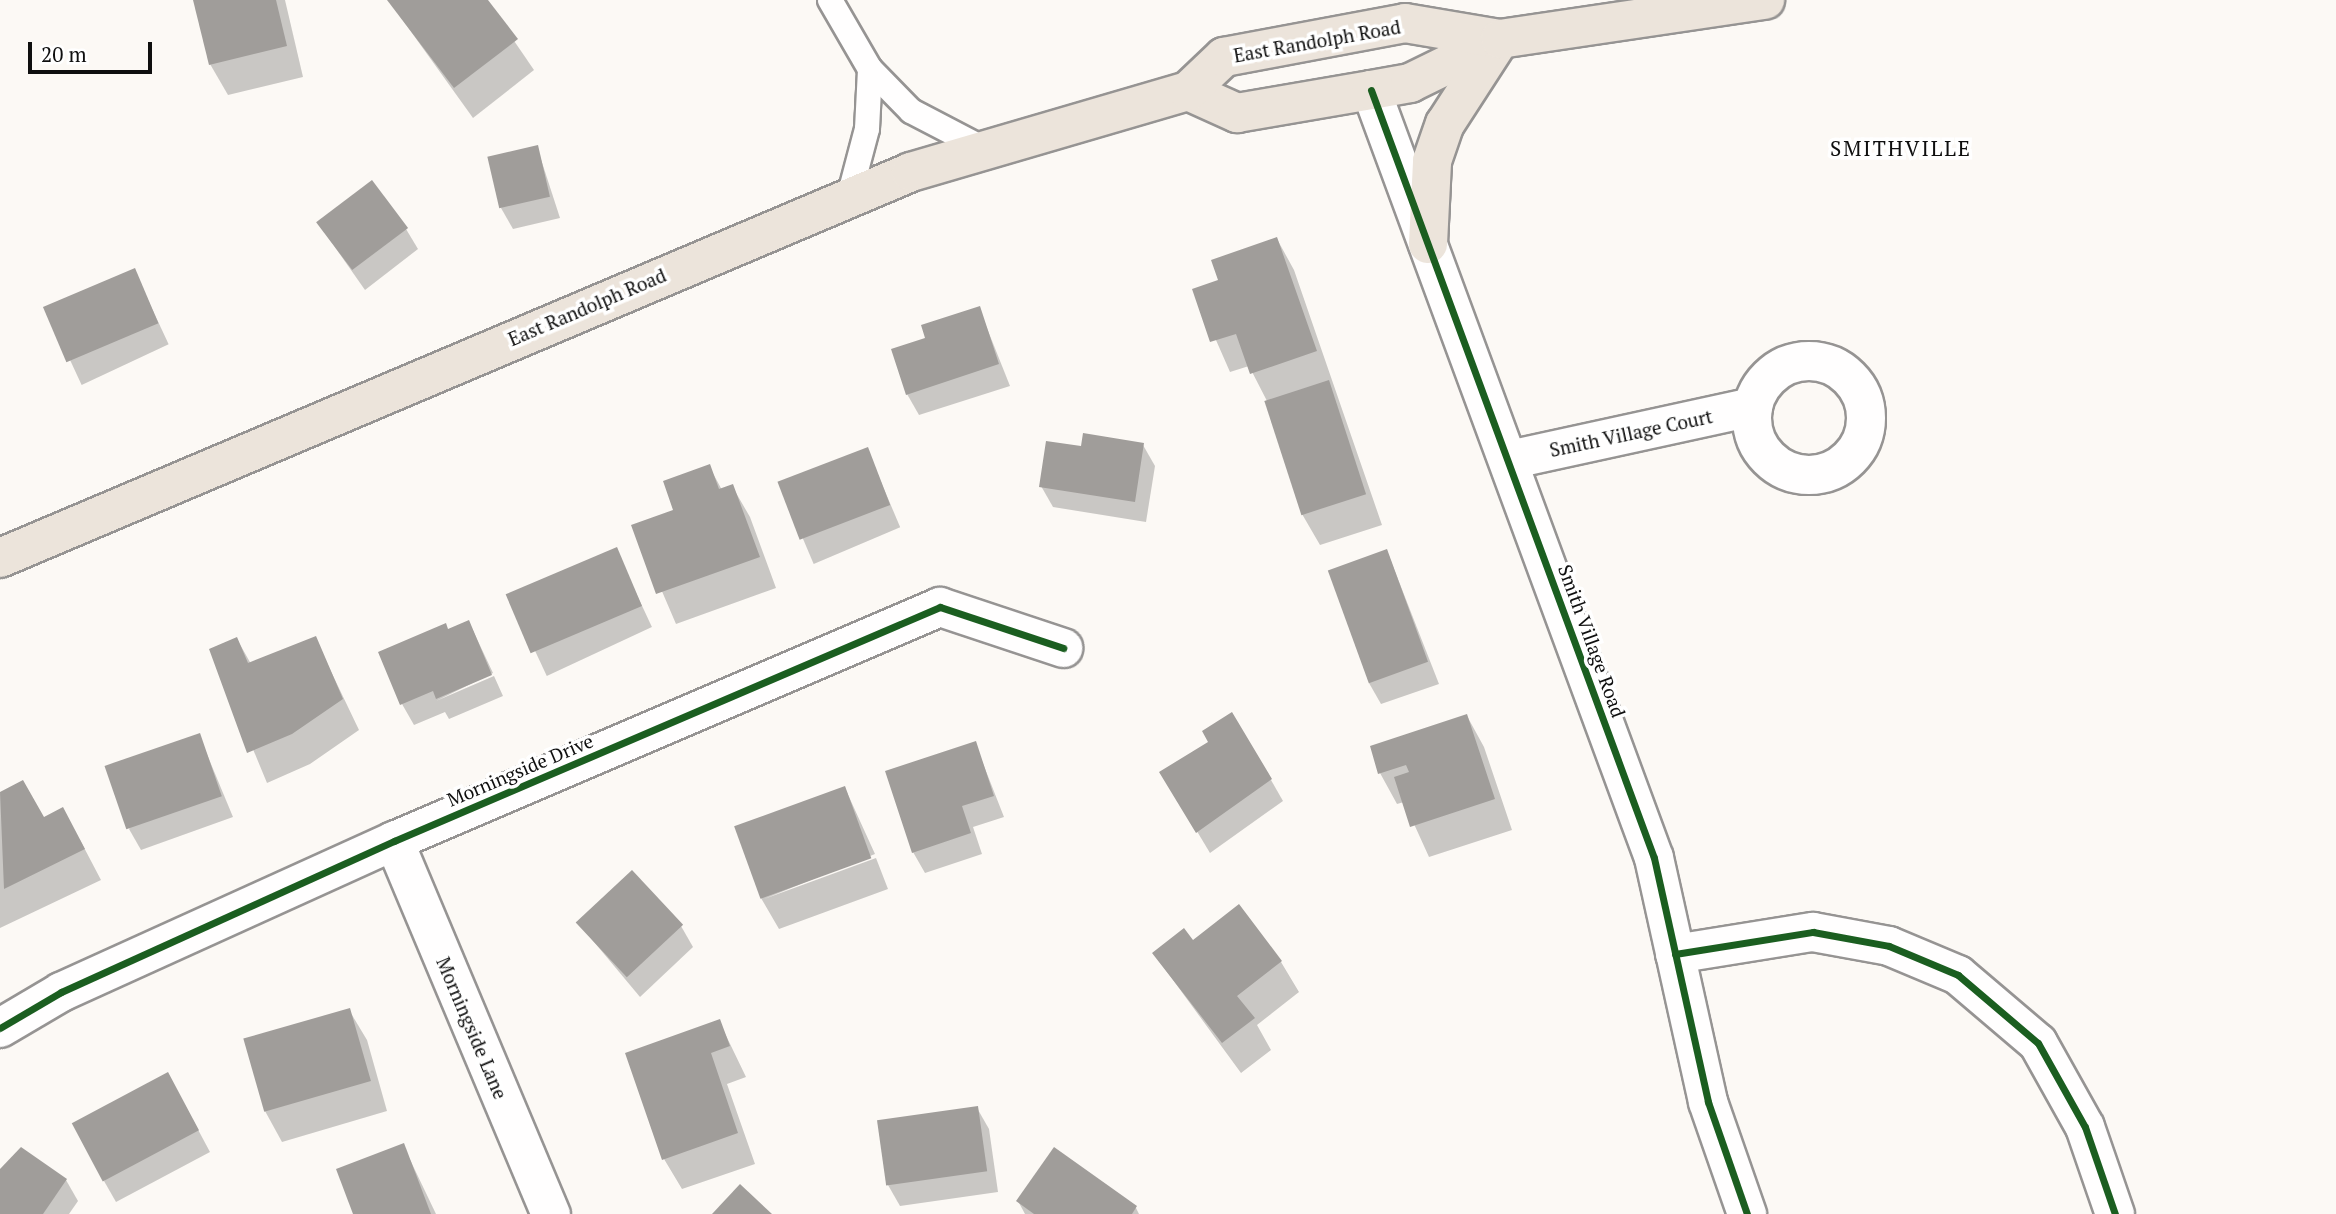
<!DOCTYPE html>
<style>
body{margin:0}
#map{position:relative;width:2336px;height:1214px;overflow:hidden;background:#fcf9f5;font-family:"PT Serif",serif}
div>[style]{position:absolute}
.shadow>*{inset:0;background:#0003;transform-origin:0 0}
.building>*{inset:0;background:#a09d9a;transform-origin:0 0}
.roads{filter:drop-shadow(2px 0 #969493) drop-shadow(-2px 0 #969493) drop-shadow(0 2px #969493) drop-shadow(0 -2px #969493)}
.service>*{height:24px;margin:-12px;padding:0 12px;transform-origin:12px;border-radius:12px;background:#fffefe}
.minor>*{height:38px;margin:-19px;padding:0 19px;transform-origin:19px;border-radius:19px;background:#fffefe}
.minor>.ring{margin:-19px;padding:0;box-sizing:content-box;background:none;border:38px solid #fffefe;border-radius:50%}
.primary>*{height:38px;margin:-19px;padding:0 19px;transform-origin:19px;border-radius:19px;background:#ece4db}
.cycleway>*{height:7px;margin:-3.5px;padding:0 3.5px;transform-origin:3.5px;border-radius:3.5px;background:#1b5e20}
span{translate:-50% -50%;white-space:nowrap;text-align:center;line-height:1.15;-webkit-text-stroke:7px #fff;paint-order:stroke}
.street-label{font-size:19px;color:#0f0f0f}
.neighbourhood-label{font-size:21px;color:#0f0f0f;letter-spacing:2px}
.scale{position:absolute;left:28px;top:42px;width:124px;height:32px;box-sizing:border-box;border:4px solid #0f0f0f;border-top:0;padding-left:9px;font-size:21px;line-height:24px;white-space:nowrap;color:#0f0f0f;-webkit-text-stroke:5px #fff;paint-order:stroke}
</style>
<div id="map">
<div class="shadow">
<div style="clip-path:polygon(195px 0,285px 0,303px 77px,228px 95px,210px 64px)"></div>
<div style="clip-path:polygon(486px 0,534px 70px,473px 118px,389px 1px)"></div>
<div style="clip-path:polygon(537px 147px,560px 218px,513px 229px,501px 208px)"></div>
<div style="clip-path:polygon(318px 223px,406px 229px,418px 249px,365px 290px)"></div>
<div style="clip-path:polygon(1277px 239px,1294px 270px,1382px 525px,1320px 545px,1302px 514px,1267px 401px,1249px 366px,1230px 372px,1194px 290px,1221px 281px)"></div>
<div style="left:134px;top:270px;width:82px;height:96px;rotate:65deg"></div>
<div style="clip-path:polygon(979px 308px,1010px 386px,919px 415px,907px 394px,927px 339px)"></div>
<div style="clip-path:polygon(1143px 445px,1155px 466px,1146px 522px,1053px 507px,1041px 486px,1082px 448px)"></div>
<div style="left:867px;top:449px;width:85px;height:94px;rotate:67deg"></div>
<div style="clip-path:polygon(709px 466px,722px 490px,732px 486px,750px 517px,776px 588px,676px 624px,634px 526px,675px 511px)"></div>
<div style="left:616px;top:550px;width:85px;height:116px;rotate:65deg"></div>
<div style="clip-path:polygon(1387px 551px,1439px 684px,1381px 704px,1369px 683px)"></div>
<div style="clip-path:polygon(469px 622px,493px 673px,436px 701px,494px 676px,503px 696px,449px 719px,445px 712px,414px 725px,402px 704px,448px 631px)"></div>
<div style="clip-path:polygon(315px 638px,359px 730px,310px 764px,267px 783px,212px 650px,237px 639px,251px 664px)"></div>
<div style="clip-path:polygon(1467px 716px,1484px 747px,1512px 830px,1429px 857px,1404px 802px,1397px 804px,1380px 773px)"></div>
<div style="clip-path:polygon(199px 735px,233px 817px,141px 850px,129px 829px)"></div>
<div style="clip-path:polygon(975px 743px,1004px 817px,973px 827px,982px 854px,925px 873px,913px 852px)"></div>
<div style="clip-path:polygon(1271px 780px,1283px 801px,1210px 853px,1174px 793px)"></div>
<div style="clip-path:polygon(23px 782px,44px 819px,80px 840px,101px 880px,0 928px,0 794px)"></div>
<div style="clip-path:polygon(845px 788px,875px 854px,764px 899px,876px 858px,888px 889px,779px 929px,761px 898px)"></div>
<div style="clip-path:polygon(579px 924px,681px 926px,693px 947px,640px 997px)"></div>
<div style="clip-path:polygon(1193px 943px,1281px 962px,1299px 992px,1257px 1025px,1271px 1050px,1241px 1073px,1154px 954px)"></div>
<div style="clip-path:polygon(349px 1010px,367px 1040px,387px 1111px,282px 1142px,265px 1111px)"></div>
<div style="clip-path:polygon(719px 1021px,746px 1077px,727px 1084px,755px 1164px,682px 1189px,664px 1159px)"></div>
<div style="clip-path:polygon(180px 1096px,210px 1152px,116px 1202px,104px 1181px)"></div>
<div style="clip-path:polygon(977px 1108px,989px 1129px,998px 1192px,900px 1206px,888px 1185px)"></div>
<div style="clip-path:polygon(403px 1145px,436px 1214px,355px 1214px)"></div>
<div style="clip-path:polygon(0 1171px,66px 1180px,78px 1201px,69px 1214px,0 1214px)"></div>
<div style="clip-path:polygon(1018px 1201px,1136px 1208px,1139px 1214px,1025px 1214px)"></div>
</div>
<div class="building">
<div style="clip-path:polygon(193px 0,276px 0,287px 46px,209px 65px)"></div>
<div style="clip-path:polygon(387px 0,488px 0,518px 39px,454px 88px)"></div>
<div style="left:538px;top:145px;width:53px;height:52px;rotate:77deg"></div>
<div style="left:372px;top:180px;width:60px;height:70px;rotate:53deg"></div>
<div style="clip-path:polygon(1277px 237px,1317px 351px,1250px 374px,1236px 334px,1210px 342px,1192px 289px,1218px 280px,1211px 260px)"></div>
<div style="left:135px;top:268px;width:60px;height:100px;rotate:67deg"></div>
<div style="clip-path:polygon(980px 306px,999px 364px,906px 395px,891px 349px,925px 338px,921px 325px)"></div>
<div style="left:1329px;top:380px;width:120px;height:68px;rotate:72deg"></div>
<div style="clip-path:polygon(1083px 433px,1144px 443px,1135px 502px,1039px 487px,1046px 441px,1081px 446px)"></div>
<div style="left:868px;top:447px;width:62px;height:97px;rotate:69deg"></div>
<div style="clip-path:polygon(710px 464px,719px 489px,733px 484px,760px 557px,656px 594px,631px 525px,673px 510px,663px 481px)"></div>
<div style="left:617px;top:547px;width:64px;height:121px;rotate:67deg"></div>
<div style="left:1387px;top:549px;width:120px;height:63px;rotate:70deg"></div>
<div style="clip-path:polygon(469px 620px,492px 675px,436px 699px,433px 691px,400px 705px,378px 652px,446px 623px,448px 629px)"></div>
<div style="clip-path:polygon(316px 636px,343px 699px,292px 734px,247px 753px,209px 649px,237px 637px,248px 663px)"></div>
<div style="clip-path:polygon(1232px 712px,1272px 779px,1196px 833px,1159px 772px,1208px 742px,1202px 731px)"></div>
<div style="clip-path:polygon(1467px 714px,1495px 799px,1410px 827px,1394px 777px,1409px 772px,1406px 765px,1378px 774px,1370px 746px)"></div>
<div style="left:200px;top:733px;width:67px;height:101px;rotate:71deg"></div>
<div style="clip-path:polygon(976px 741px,994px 796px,962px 806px,971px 833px,912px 853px,885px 771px)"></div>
<div style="clip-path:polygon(23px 780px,44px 817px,63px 807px,85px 849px,4px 889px,0 792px)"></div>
<div style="left:845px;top:786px;width:77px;height:118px;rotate:70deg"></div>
<div style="left:632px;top:870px;width:75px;height:77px;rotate:47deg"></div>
<div style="clip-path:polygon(1239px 904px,1282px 961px,1237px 996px,1255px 1018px,1222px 1043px,1152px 953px,1184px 928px,1193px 940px)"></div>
<div style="left:350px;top:1008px;width:76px;height:111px;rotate:74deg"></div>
<div style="clip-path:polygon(720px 1019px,730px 1046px,711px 1053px,738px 1133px,662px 1160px,625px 1053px)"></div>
<div style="left:168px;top:1072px;width:66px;height:109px;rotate:62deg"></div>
<div style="left:978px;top:1106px;width:66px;height:102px;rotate:82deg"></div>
<div style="clip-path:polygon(404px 1143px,431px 1214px,353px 1214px,336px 1169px)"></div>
<div style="clip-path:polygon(21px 1147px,67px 1179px,43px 1214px,0 1214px,0 1169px)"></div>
<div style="clip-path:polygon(1054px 1147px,1137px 1206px,1132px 1214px,1034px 1214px,1016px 1201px)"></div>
<div style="clip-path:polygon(740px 1184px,772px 1214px,712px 1214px)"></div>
</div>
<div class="roads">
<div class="service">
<div style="left:830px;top:0;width:80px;rotate:59.9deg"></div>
<div style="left:870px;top:69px;width:59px;rotate:45.7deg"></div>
<div style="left:911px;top:111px;width:82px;rotate:27.5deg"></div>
<div style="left:849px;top:197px;width:70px;rotate:-75.2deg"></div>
<div style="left:867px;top:129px;width:60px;rotate:-87.1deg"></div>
</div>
<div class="minor">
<div style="left:1371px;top:90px;width:818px;rotate:69.77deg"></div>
<div style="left:1654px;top:858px;width:250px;rotate:77.5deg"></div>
<div style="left:1708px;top:1102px;width:119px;rotate:70.8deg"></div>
<div class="ring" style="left:1752px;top:361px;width:76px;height:76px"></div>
<div style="left:1509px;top:460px;width:250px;rotate:-12.3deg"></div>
<div style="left:394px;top:841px;width:405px;rotate:67.2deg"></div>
<div style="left:1675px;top:954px;width:140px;rotate:-9.1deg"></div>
<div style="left:1813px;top:932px;width:77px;rotate:10.4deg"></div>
<div style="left:1889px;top:946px;width:75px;rotate:22.8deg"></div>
<div style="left:1958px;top:975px;width:105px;rotate:40.4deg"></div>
<div style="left:2038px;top:1043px;width:96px;rotate:60.8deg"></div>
<div style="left:2085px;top:1127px;width:92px;rotate:71deg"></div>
<div style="left:0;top:1028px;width:71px;rotate:-30.5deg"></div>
<div style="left:61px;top:992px;width:366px;rotate:-24.4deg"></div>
<div style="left:394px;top:841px;width:594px;rotate:-23.2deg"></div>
<div style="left:940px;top:607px;width:130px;rotate:18.4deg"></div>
</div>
<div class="primary">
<div style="left:1188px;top:91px;width:54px;rotate:24.2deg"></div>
<div style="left:1237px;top:113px;width:136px;rotate:-9.7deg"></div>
<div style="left:1371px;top:90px;width:40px;rotate:-10deg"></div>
<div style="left:1410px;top:83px;width:100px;rotate:-26.1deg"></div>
<div style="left:1428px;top:244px;width:83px;rotate:-87.2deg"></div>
<div style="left:1432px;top:161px;width:39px;rotate:-71deg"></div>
<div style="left:1445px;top:124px;width:101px;rotate:-57.1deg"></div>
<div style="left:0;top:558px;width:989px;rotate:-22.96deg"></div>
<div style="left:911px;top:172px;width:289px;rotate:-16.3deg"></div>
<div style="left:1188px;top:91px;width:50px;rotate:-43.4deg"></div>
<div style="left:1224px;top:57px;width:184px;rotate:-10.6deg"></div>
<div style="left:1405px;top:23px;width:96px;rotate:9.6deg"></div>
<div style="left:1500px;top:39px;width:268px;rotate:-8.4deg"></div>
</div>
</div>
<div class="cycleway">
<div style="left:1371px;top:90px;width:818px;rotate:69.77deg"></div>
<div style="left:1654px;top:858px;width:250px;rotate:77.5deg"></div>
<div style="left:1708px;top:1102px;width:119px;rotate:70.8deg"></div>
<div style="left:1675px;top:954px;width:140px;rotate:-9.1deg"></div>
<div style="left:1813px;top:932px;width:77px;rotate:10.4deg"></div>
<div style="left:1889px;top:946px;width:75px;rotate:22.8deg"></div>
<div style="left:1958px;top:975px;width:105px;rotate:40.4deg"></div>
<div style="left:2038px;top:1043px;width:96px;rotate:60.8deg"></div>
<div style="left:2085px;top:1127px;width:92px;rotate:71deg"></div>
<div style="left:0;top:1028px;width:71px;rotate:-30.5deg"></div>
<div style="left:61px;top:992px;width:366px;rotate:-24.4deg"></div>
<div style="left:394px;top:841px;width:594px;rotate:-23.2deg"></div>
<div style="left:940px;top:607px;width:130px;rotate:18.4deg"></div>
</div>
<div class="street-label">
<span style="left:1317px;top:41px;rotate:-10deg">East Randolph Road</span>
<span style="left:587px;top:307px;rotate:-23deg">East Randolph Road</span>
<span style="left:1631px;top:433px;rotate:-12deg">Smith Village Court</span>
<span style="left:1592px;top:641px;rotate:70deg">Smith Village Road</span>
<span style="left:520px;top:770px;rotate:-23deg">Morningside Drive</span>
<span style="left:472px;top:1028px;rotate:67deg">Morningside Lane</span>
</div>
<div class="neighbourhood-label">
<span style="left:1901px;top:148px">SMITHVILLE</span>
</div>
<div class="scale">20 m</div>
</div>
